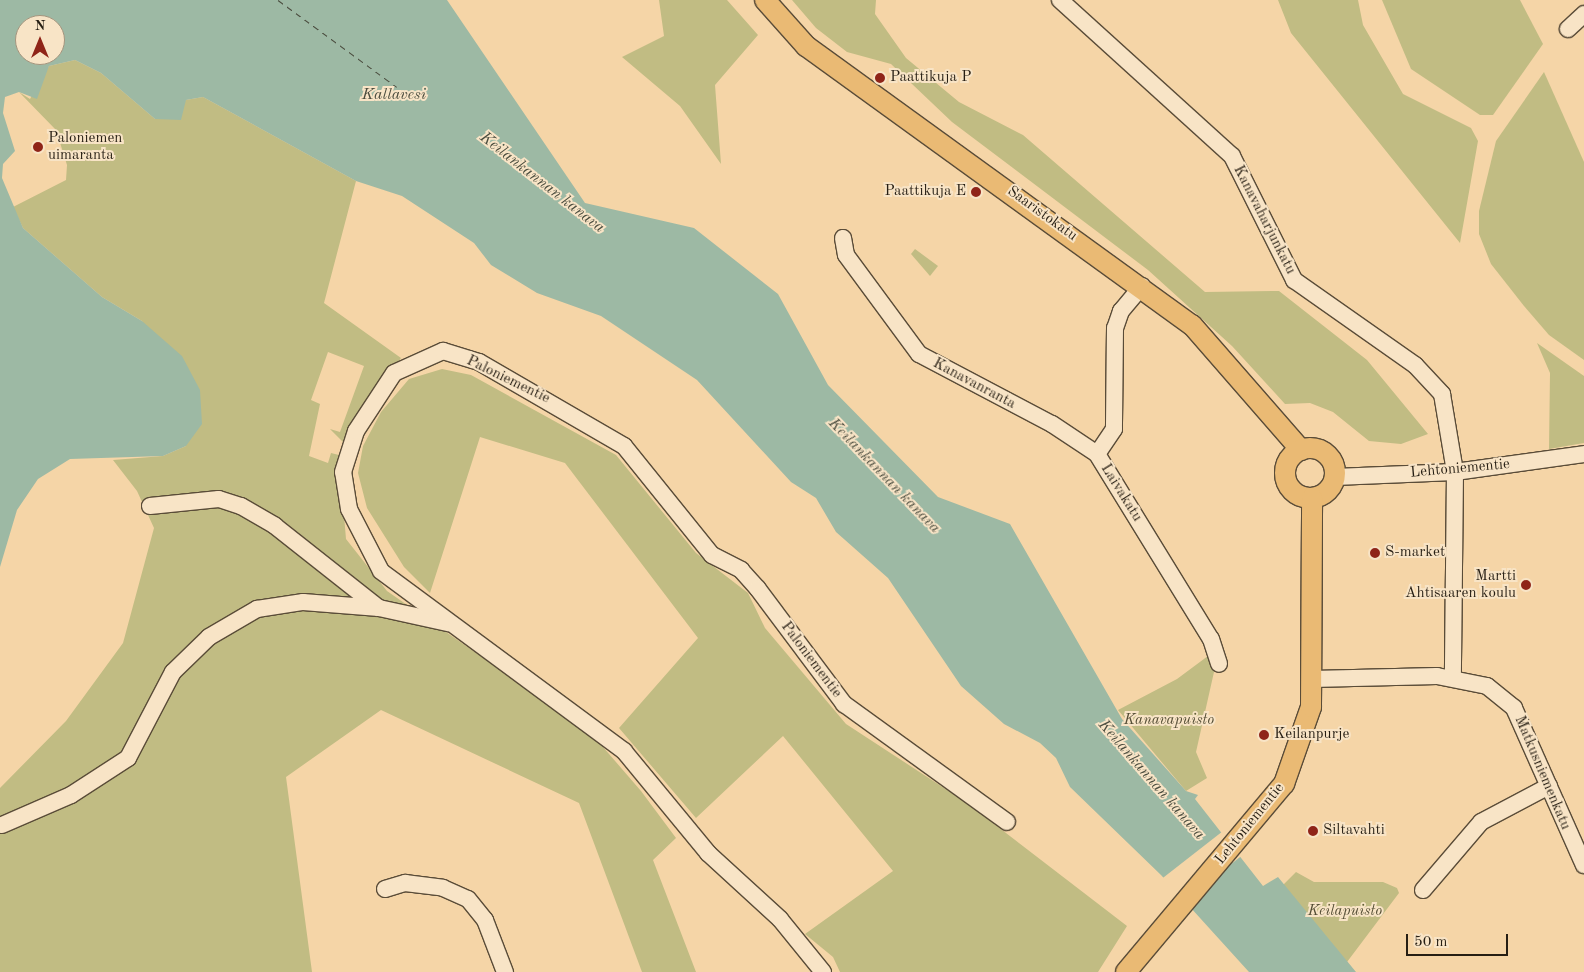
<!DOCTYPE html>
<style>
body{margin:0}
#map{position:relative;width:1584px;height:972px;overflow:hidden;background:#f5d5a7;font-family:"Old Standard TT",serif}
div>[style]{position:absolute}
.green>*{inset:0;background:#c1bc83}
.water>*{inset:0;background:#9db9a4}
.pier>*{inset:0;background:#f5d5a7;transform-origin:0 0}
.ferry>*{height:1px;margin-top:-0.5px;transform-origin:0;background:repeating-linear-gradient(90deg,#4a4c3e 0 6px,transparent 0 11px)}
.roads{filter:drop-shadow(1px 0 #5a4c38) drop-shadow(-1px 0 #5a4c38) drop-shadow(0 1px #5a4c38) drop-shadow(0 -1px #5a4c38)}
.minor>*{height:16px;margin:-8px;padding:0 8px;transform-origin:8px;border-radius:8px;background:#f8e4c6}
.major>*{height:20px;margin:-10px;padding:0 10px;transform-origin:10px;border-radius:10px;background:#eaba74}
.major>.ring{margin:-10px;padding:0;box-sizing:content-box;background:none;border:20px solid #eaba74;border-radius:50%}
.dots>*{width:14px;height:14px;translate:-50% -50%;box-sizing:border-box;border:2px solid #f8e4c6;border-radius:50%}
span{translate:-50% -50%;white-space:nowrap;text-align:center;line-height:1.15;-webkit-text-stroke:4px #f8e4c6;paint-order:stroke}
.poi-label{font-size:15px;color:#261e13}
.left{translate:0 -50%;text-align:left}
.right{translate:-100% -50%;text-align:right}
.street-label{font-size:15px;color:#261e13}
.park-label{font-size:15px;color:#544d35;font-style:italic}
.water-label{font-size:16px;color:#4a4c3e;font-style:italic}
.north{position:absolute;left:15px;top:15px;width:50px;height:50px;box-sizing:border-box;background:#f8e4c6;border:1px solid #a4957e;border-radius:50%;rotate:0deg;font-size:14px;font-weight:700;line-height:20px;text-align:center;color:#261e13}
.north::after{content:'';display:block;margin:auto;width:18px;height:22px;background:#8f2418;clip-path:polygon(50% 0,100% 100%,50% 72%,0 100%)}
.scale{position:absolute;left:1406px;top:934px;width:102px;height:22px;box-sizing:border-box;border:2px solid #261e13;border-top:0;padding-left:6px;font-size:15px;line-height:18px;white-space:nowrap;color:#261e13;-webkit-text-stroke:4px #f8e4c6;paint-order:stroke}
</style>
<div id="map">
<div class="green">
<div style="clip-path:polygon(659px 0,727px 0,758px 35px,715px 85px,721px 164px,680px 106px,622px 57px,664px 36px)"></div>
<div style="clip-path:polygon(792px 0,876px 0,875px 14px,906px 58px,959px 102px,1023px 135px,1205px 292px,1279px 291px,1367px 360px,1428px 434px,1401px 444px,1369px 441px,1333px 412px,1310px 403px,1285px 404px,1232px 346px,1148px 270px,952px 122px,891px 64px,847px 52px,816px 28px)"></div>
<div style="clip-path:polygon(1278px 0,1358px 0,1363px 25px,1403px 94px,1471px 128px,1478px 141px,1460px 243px,1291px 33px)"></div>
<div style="clip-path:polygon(1382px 0,1520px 0,1543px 44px,1493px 115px,1480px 115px,1411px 69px)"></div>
<div style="clip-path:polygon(75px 60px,101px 73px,155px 119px,186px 100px,203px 97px,356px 181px,324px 303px,401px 358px,343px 442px,330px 429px,340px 432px,364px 366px,328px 352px,311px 400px,320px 404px,309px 456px,328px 463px,331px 453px,339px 455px,346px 539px,387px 591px,590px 732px,641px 791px,676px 838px,653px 860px,696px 972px,642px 972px,579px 803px,381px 710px,286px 777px,312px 972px,0 972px,0 788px,66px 721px,123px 643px,154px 528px,137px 491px,113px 460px,163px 456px,186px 446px,142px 321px,102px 297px,23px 228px,13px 207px,66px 180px,67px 165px,56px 130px,19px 92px,30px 99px,49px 66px)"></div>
<div style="clip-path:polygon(1544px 72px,1584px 162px,1584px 360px,1549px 335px,1524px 306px,1491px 264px,1479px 234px,1479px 211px,1496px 141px)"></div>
<div style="clip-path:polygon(915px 249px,938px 266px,930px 276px,911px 254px)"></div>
<div style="clip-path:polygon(1537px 343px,1584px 376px,1584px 443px,1549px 449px,1550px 373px)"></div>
<div style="clip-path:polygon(442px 369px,471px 375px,616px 455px,696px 553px,748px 593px,765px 628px,846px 724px,967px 803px,1127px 926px,1098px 972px,840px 972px,833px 957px,805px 934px,893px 871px,783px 736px,696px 818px,619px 728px,698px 638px,565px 463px,480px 437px,430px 593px,404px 567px,367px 508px,358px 473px,363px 446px,381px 412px,409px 379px)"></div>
<div style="clip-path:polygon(1212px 653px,1214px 672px,1196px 752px,1207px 778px,1186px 791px,1118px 710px,1177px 679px)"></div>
<div style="clip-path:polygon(1296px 872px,1314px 882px,1383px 882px,1397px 888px,1399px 893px,1347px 962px,1283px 885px)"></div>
</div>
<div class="water">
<div style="clip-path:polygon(evenodd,0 0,447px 0,585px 203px,694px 228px,778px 294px,828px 385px,938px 497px,1010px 524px,1122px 719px,1186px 791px,1198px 795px,1195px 799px,1263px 886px,1278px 877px,1356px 972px,1249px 972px,1161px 875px,1070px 787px,1056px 758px,1040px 743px,1004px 724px,961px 686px,888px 578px,836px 532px,816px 498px,791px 482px,697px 380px,601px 316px,537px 293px,491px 265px,474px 243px,402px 196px,356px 181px,203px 97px,186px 100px,181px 120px,155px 119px,101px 73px,75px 60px,49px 66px,37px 99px,19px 92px,5px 97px,3px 113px,15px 151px,3px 164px,2px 178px,23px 228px,102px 297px,142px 321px,182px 356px,200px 390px,202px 424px,186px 446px,163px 456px,70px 459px,38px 479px,17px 510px,0 567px,0 0,25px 25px,55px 25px,55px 55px,25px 55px,25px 25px)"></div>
</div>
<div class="pier">
<div style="left:1223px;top:831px;width:31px;height:78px;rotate:52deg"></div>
</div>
<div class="ferry">
<div style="left:278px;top:0;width:147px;rotate:36.2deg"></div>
</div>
<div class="roads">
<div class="minor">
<div style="left:1060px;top:0;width:232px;rotate:42.2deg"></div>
<div style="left:1232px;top:156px;width:139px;rotate:63.4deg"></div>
<div style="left:1294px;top:280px;width:148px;rotate:35.1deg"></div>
<div style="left:1415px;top:365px;width:40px;rotate:47deg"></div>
<div style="left:1442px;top:394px;width:79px;rotate:80.5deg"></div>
<div style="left:1455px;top:472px;width:204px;rotate:90.6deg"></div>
<div style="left:1568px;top:29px;width:22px;rotate:-43deg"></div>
<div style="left:843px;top:238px;width:17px;rotate:80deg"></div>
<div style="left:846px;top:255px;width:123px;rotate:53.6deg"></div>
<div style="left:919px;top:354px;width:150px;rotate:27.8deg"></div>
<div style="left:1052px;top:424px;width:54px;rotate:33.7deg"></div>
<div style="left:1142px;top:286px;width:33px;rotate:130deg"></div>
<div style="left:1121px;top:311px;width:18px;rotate:109deg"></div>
<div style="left:1115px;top:328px;width:101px;rotate:90.6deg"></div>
<div style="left:1114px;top:429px;width:30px;rotate:124deg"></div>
<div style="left:1097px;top:454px;width:217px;rotate:58.4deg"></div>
<div style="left:1211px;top:639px;width:26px;rotate:72deg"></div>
<div style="left:1335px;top:477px;width:120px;rotate:-2.4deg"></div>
<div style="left:1455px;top:472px;width:130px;rotate:-7.9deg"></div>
<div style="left:150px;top:506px;width:69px;rotate:-5.8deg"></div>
<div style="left:219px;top:499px;width:23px;rotate:18deg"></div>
<div style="left:241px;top:506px;width:39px;rotate:30deg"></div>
<div style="left:275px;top:526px;width:132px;rotate:38.3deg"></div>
<div style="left:1312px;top:679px;width:125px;rotate:-1.4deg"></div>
<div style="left:1437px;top:676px;width:51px;rotate:11.3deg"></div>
<div style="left:1487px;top:686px;width:35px;rotate:39deg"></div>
<div style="left:1514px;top:708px;width:172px;rotate:66deg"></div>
<div style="left:2px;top:825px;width:75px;rotate:-23.5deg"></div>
<div style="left:71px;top:795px;width:68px;rotate:-33deg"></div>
<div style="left:128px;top:758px;width:97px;rotate:-62.4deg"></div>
<div style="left:173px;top:672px;width:50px;rotate:-44.2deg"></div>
<div style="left:209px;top:637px;width:56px;rotate:-30.3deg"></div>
<div style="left:257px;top:609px;width:47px;rotate:-8.7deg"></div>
<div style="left:303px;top:602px;width:76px;rotate:4.5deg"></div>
<div style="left:379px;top:608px;width:71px;rotate:12.3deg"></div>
<div style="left:385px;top:889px;width:21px;rotate:-17deg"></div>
<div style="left:405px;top:883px;width:38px;rotate:7deg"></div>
<div style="left:443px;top:888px;width:27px;rotate:24deg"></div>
<div style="left:468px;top:899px;width:27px;rotate:51deg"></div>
<div style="left:485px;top:920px;width:56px;rotate:69deg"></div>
<div style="left:1423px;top:890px;width:89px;rotate:-49.5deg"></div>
<div style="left:1481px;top:822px;width:77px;rotate:-27.9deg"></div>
<div style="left:823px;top:972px;width:68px;rotate:-129.1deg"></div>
<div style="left:780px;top:919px;width:98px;rotate:-137.5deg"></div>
<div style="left:708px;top:853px;width:132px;rotate:-129.5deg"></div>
<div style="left:624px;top:751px;width:302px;rotate:-143.5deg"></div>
<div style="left:381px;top:571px;width:70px;rotate:-117.3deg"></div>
<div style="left:349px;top:509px;width:37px;rotate:-99deg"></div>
<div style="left:343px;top:472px;width:43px;rotate:-72.4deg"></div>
<div style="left:356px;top:431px;width:69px;rotate:-56.8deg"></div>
<div style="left:394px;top:373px;width:54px;rotate:-24.2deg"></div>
<div style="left:443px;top:351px;width:38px;rotate:17deg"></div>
<div style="left:479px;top:362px;width:168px;rotate:30.1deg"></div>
<div style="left:624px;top:446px;width:140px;rotate:51.1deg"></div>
<div style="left:712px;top:555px;width:33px;rotate:27deg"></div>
<div style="left:741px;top:570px;width:25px;rotate:48deg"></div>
<div style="left:758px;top:589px;width:144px;rotate:53.2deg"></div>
<div style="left:844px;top:704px;width:201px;rotate:35.9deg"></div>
</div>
<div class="major">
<div style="left:765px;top:0;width:62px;rotate:48.3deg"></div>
<div style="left:806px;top:46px;width:476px;rotate:35.9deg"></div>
<div style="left:1192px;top:325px;width:166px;rotate:48.9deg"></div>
<div class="ring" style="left:1285px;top:448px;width:30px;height:30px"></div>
<div style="left:1126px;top:972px;width:246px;rotate:-50deg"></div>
<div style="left:1284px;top:784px;width:82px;rotate:-70.7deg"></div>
<div style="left:1311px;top:707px;width:209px;rotate:-89.7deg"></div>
</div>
</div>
<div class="dots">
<div style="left:880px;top:78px;background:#8f2418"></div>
<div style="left:38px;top:147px;background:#8f2418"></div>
<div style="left:976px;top:192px;background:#8f2418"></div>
<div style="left:1375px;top:553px;background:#8f2418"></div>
<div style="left:1526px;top:585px;background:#8f2418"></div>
<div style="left:1264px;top:735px;background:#8f2418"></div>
<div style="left:1313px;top:831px;background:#8f2418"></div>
</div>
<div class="poi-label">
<span class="left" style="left:890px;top:78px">Paattikuja P</span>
<span class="left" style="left:48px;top:147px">Paloniemen<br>uimaranta</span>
<span class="right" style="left:966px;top:192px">Paattikuja E</span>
<span class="left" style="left:1385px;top:553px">S-market</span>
<span class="right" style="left:1516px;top:585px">Martti<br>Ahtisaaren koulu</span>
<span class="left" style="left:1274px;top:735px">Keilanpurje</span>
<span class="left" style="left:1323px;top:831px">Siltavahti</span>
</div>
<div class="street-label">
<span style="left:1042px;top:214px;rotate:36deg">Saaristokatu</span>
<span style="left:1264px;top:220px;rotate:63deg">Kanavaharjunkatu</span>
<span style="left:508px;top:380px;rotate:26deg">Paloniementie</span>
<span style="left:974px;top:384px;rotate:28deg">Kanavanranta</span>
<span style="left:1460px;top:469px;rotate:-5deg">Lehtoniementie</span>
<span style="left:1121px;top:493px;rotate:58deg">Laivakatu</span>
<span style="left:811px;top:660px;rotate:53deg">Paloniementie</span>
<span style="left:1542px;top:773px;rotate:67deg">Matkusniemenkatu</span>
<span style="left:1250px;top:824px;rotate:-51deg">Lehtoniementie</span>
</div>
<div class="park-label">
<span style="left:1169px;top:721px">Kanavapuisto</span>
<span style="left:1345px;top:912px">Keilapuisto</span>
</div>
<div class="water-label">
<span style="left:394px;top:95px">Kallavesi</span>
<span style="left:542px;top:183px;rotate:38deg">Keilankannan kanava</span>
<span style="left:884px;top:476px;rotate:46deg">Keilankannan kanava</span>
<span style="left:1151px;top:780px;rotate:49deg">Keilankannan kanava</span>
</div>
<div class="north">N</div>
<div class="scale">50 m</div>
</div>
